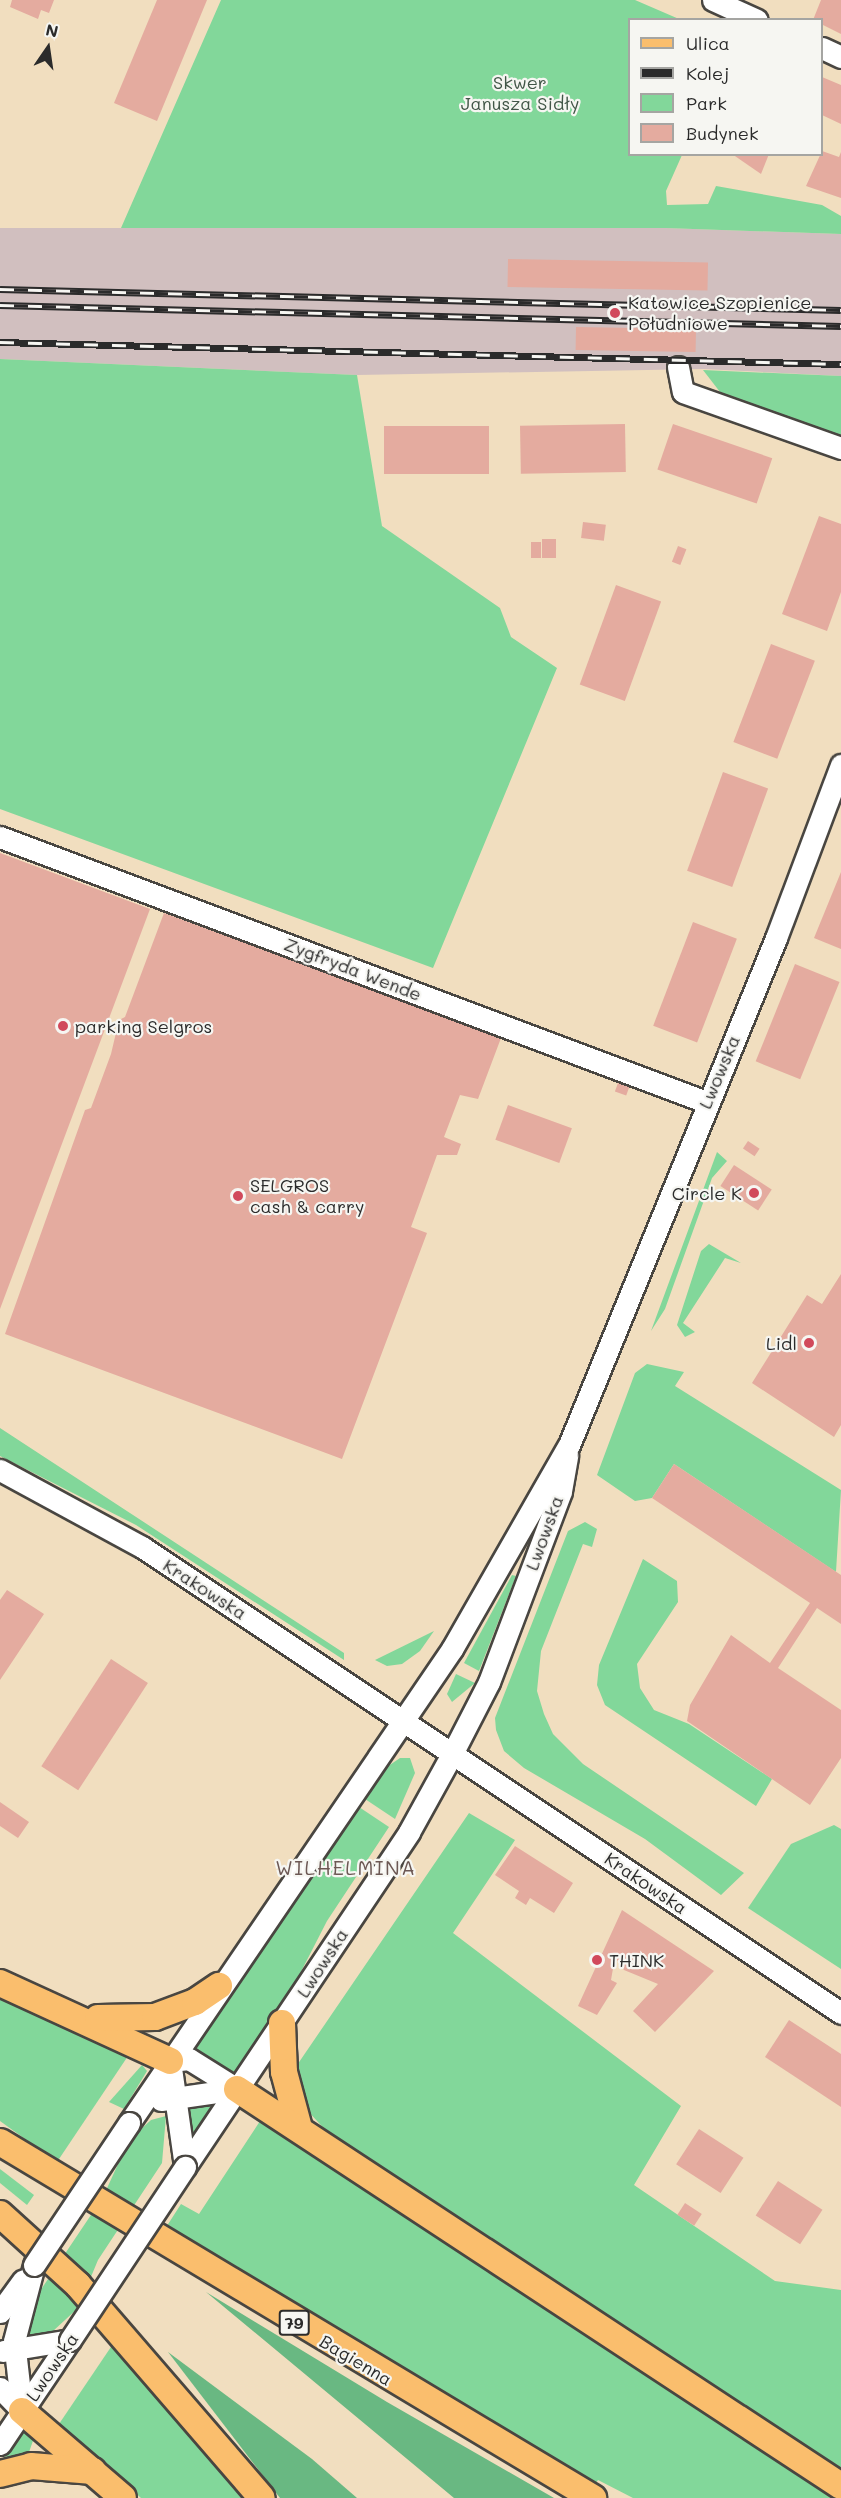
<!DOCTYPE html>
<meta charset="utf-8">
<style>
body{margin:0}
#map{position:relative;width:841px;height:2498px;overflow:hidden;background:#f1debf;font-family:Mali,sans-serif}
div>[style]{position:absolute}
.industrial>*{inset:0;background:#d1bfbf}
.green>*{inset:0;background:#82d79a}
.forest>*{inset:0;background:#69b882}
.building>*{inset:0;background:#e4ab9f;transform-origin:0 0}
.roads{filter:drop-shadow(2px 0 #494641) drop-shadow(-2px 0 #494641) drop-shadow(0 2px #494641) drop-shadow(0 -2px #494641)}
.minor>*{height:21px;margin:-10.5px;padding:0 10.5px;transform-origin:10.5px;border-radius:10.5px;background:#fff}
.major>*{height:26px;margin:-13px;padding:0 13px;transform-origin:13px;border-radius:13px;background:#fabe6d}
.rail>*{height:7px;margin-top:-3.5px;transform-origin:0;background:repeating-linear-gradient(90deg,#f6f6f2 0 14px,#2b2b2b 0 28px);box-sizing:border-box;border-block:2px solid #2b2b2b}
.bridges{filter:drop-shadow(2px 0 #494641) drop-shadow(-2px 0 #494641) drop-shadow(0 2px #494641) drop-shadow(0 -2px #494641)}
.minor-bridge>*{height:21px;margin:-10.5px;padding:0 10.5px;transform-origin:10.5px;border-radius:10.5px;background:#fff}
.dots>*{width:16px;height:16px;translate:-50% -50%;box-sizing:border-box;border:3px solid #f6f6f2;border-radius:50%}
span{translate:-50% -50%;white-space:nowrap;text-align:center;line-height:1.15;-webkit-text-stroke:4.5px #f6f6f2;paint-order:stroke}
.shield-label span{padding:2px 4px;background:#f6f6f2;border:2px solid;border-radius:4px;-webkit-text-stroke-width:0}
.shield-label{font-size:16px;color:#2b2b2b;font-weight:700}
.park-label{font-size:18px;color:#415647}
.poi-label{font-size:18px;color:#2b2b2b}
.left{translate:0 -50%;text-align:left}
.right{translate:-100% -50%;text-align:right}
.street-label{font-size:18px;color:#2b2b2b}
.neighbourhood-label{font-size:20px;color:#6c5854;letter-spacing:1.5px}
.legend{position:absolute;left:628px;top:18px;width:195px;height:138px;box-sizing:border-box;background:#f6f6f2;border:2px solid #a5a5a2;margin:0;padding:8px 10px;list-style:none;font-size:18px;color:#2b2b2b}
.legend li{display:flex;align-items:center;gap:12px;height:30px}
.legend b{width:30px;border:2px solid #a5a5a2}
.north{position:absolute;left:18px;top:18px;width:60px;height:60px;-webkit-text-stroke:4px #f6f6f2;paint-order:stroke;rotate:13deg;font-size:16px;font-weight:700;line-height:24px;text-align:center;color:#2b2b2b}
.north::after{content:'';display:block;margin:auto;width:21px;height:27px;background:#2b2b2b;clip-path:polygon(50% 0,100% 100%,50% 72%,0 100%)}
</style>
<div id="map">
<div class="industrial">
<div style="clip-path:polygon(0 228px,665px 228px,841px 234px,841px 376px,703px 369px,357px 375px,0 359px)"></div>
</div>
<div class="green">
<div style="clip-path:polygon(221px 0,635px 0,679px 19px,630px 20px,630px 154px,682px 155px,666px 191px,667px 205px,708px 204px,716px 186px,822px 205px,841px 216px,841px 234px,665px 228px,121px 228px)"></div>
<div style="clip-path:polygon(0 359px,357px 375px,382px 526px,500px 608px,511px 637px,557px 668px,433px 968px,0 809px)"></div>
<div style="clip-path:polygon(703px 370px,841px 376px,841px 436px,720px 392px)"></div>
<div style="clip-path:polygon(717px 1152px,727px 1161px,712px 1178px,665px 1309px,651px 1331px)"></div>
<div style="clip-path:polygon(709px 1244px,741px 1263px,725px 1258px,683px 1323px,695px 1332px,685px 1337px,677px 1325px,701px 1251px)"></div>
<div style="clip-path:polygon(647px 1364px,684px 1372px,675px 1386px,841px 1490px,836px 1572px,674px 1464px,652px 1498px,635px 1501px,597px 1475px,635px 1373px)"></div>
<div style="clip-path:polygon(0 1428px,344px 1653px,344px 1660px,136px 1525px,0 1456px)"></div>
<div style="clip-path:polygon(585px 1522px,597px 1529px,592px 1547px,583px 1544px,541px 1651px,537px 1691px,544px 1714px,553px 1734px,583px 1764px,744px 1873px,721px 1895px,645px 1839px,524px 1768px,504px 1751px,496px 1730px,495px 1718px,568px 1531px)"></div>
<div style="clip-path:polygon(643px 1559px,677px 1581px,678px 1602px,637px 1664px,640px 1688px,654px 1710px,689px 1724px,772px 1779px,756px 1806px,605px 1705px,597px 1685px,599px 1665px)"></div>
<div style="clip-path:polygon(512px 1575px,516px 1576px,479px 1671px,464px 1663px)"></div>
<div style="clip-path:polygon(434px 1631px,420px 1651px,402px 1664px,387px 1666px,375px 1660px)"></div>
<div style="clip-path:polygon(456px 1674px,475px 1683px,452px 1702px,447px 1694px)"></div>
<div style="clip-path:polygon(400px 1758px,410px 1758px,415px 1773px,395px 1819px,362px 1797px,378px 1773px)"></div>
<div style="clip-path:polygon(356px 1805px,389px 1827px,327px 1921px,289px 1995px,236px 2073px,193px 2051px)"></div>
<div style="clip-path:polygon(469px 1813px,515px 1840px,453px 1933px,681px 2106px,634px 2185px,775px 2281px,841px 2290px,841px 2473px,329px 2134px,306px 2109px,293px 2071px)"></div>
<div style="clip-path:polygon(834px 1825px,841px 1829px,841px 1969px,748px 1908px,791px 1844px)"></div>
<div style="clip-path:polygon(0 1996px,130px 2053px,57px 2162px,0 2121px)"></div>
<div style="clip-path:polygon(142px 2065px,147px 2071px,124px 2109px,109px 2102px)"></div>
<div style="clip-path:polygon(214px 2101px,215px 2104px,192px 2135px,187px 2106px)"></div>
<div style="clip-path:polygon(166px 2116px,162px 2163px,98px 2260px,78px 2308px,52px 2332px,26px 2337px,36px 2297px,103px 2197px,129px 2140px,151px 2120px)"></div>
<div style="clip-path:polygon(262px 2118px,839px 2498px,633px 2498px,598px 2480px,594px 2486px,163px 2232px,181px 2204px,199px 2214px)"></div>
<div style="clip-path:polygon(0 2169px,34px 2195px,27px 2205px,0 2183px)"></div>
<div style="clip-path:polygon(115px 2341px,155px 2390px,242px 2498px,141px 2498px,59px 2424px)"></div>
<div style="clip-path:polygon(26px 2426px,36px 2432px,27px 2458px,2px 2460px)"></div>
</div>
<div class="forest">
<div style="clip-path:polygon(206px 2292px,387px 2402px,554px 2498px,454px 2498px)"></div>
<div style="clip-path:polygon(168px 2352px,312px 2459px,357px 2498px,280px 2498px)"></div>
</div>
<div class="building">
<div style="clip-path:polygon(12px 0,54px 0,49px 13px,41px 10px,38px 19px,10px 7px)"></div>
<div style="clip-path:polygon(157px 0,207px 0,157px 121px,114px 103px)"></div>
<div style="clip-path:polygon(821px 0,841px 0,841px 34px,813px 20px)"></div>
<div style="clip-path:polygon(822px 77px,841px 85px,841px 124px,822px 115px)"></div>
<div style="clip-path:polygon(822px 151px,839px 157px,841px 152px,841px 198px,806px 186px)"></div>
<div style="clip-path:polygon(732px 154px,769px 154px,761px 174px)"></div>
<div style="left:508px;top:259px;width:200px;height:28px;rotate:1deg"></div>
<div style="left:576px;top:327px;width:120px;height:23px;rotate:1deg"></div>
<div style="left:625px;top:424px;width:48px;height:105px;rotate:89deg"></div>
<div style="left:673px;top:424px;width:105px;height:48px;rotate:19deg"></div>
<div style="left:384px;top:426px;width:105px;height:48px"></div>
<div style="clip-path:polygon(819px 516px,841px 524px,841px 592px,827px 631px,782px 614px)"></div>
<div style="left:583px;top:522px;width:23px;height:16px;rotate:7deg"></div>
<div style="left:542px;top:539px;width:14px;height:19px"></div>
<div style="left:531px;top:542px;width:10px;height:16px"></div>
<div style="left:678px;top:546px;width:9px;height:17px;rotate:21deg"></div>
<div style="left:616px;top:585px;width:48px;height:106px;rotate:20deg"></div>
<div style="left:771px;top:644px;width:47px;height:105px;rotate:21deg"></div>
<div style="left:723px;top:772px;width:48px;height:105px;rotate:20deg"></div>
<div style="clip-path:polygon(0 853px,150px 909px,0 1309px)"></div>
<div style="clip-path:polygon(841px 872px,841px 949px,814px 938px)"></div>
<div style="clip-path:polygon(164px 913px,501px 1038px,478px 1099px,460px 1095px,444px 1137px,461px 1144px,457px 1155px,437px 1155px,411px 1227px,427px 1233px,342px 1459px,5px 1334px,85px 1110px,91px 1108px,111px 1054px,119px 1020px,125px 1017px)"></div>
<div style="left:693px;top:922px;width:47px;height:111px;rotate:21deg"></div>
<div style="left:795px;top:964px;width:48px;height:105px;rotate:22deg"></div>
<div style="left:618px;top:1083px;width:12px;height:9px;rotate:20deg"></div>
<div style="left:508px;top:1105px;width:68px;height:37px;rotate:20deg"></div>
<div style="left:748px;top:1141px;width:14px;height:9px;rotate:34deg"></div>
<div style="left:734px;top:1165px;width:45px;height:25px;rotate:33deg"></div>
<div style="clip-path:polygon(841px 1274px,841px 1425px,834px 1437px,752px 1383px,807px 1295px,822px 1304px)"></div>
<div style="clip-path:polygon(674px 1464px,841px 1575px,841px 1624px,817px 1608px,778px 1668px,841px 1710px,841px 1758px,810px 1805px,687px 1721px,690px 1705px,731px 1635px,770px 1663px,810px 1603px,652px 1498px)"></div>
<div style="clip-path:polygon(7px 1590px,44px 1614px,0 1680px,0 1600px)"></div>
<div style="left:111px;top:1659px;width:44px;height:128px;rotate:33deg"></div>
<div style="clip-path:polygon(0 1802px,29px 1822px,18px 1838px,0 1826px)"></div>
<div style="clip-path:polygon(515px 1846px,573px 1883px,554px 1913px,530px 1898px,526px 1905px,515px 1898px,519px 1891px,495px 1875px)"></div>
<div style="clip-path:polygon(622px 1910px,714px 1971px,655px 2032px,633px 2011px,658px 1984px,624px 1970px,615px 1957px,611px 1980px,617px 1983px,597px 2015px,578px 2006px)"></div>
<div style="clip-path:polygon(789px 2020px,841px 2054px,841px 2107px,765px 2057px)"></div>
<div style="left:699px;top:2129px;width:53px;height:42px;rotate:33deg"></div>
<div style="left:778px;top:2181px;width:53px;height:41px;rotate:33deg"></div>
<div style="left:685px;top:2203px;width:20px;height:14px;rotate:33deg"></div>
</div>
<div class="roads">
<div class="minor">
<div style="left:713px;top:0;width:48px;rotate:24.4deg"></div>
<div style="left:822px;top:48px;width:21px;rotate:25deg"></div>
<div style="left:678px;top:367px;width:25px;rotate:79deg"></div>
<div style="left:683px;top:392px;width:168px;rotate:19.5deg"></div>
<div style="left:0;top:837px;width:754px;rotate:20.57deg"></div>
<div style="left:0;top:1470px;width:162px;rotate:28.5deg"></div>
<div style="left:142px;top:1547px;width:840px;rotate:33.69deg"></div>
<div style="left:170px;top:2061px;width:107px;rotate:81.9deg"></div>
<div style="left:170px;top:2061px;width:19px;rotate:-6deg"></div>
<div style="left:189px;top:2059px;width:57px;rotate:32deg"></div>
<div style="left:161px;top:2100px;width:77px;rotate:-8.2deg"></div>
<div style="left:129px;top:2123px;width:574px;rotate:-55.73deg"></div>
<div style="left:452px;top:1649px;width:235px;rotate:-60.2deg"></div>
<div style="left:569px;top:1445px;width:548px;rotate:-67.79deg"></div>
<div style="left:776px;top:938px;width:185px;rotate:-69.4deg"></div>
<div style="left:185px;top:2167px;width:403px;rotate:-56.2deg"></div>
<div style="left:409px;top:1832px;width:89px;rotate:-61.1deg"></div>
<div style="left:452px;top:1754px;width:81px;rotate:-62.8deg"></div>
<div style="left:489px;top:1682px;width:204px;rotate:-69.3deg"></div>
<div style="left:561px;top:1491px;width:36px;rotate:-80deg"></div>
<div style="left:0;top:2312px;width:39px;rotate:-54deg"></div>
<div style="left:3px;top:2351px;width:68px;rotate:-9.3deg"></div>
<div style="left:0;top:2388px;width:32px;rotate:46deg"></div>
<div style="left:22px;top:2411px;width:70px;rotate:-96.5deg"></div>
<div style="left:14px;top:2341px;width:79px;rotate:-75.3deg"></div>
<div style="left:0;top:2444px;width:125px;rotate:-56.1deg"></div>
</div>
<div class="major">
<div style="left:0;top:1983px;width:187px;rotate:24.6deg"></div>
<div style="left:98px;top:2018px;width:57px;rotate:-1deg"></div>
<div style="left:155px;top:2017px;width:43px;rotate:-20.6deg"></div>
<div style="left:195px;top:2002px;width:29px;rotate:-34deg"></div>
<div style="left:282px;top:2023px;width:49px;rotate:87.7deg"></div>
<div style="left:284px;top:2072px;width:58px;rotate:75deg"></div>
<div style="left:237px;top:2089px;width:723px;rotate:33.32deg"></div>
<div style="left:0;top:2142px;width:692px;rotate:30.98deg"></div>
<div style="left:0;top:2214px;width:105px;rotate:42.3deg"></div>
<div style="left:78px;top:2285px;width:281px;rotate:49.2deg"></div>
<div style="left:22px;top:2411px;width:133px;rotate:40.7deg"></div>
<div style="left:0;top:2474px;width:32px;rotate:-14deg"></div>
<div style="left:31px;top:2466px;width:62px;rotate:4.6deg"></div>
</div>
</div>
<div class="rail">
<div style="left:0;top:289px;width:841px;rotate:1.43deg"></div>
<div style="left:0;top:305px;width:841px;rotate:1.43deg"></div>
<div style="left:0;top:342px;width:841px;rotate:1.5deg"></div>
</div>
<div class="bridges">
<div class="minor-bridge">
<div style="left:34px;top:2265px;width:171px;rotate:-56.2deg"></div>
<div style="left:70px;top:2340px;width:208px;rotate:-56.4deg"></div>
</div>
</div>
<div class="dots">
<div style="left:615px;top:313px;background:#d1495b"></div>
<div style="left:63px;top:1026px;background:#d1495b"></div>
<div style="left:754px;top:1193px;background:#d1495b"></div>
<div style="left:238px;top:1196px;background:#d1495b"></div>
<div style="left:809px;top:1343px;background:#d1495b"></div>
<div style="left:597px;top:1960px;background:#d1495b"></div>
</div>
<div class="shield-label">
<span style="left:294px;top:2323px">79</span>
</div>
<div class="park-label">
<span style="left:520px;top:93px">Skwer<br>Janusza Sidły</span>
</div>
<div class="poi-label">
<span class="left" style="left:628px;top:313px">Katowice Szopienice<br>Południowe</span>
<span class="left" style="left:75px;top:1026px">parking Selgros</span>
<span class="left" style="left:250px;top:1196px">SELGROS<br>cash &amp; carry</span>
<span class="right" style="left:742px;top:1193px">Circle K</span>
<span class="right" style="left:797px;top:1343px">Lidl</span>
<span class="left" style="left:609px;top:1960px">THINK</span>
</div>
<div class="street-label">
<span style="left:353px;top:969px;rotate:21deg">Zygfryda Wende</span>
<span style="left:719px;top:1072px;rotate:-67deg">Lwowska</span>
<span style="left:544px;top:1533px;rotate:-70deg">Lwowska</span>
<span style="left:205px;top:1589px;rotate:33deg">Krakowska</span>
<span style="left:646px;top:1883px;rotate:34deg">Krakowska</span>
<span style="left:322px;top:1963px;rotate:-57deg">Lwowska</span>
<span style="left:356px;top:2360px;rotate:31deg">Bagienna</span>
<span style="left:52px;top:2367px;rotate:-56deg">Lwowska</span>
</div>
<div class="neighbourhood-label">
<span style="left:346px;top:1867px">WILHELMINA</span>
</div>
<ul class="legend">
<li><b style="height:8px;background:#fabe6d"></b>Ulica</li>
<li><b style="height:8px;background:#2b2b2b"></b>Kolej</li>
<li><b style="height:16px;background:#82d79a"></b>Park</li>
<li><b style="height:16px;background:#e4ab9f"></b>Budynek</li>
</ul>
<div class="north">N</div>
</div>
